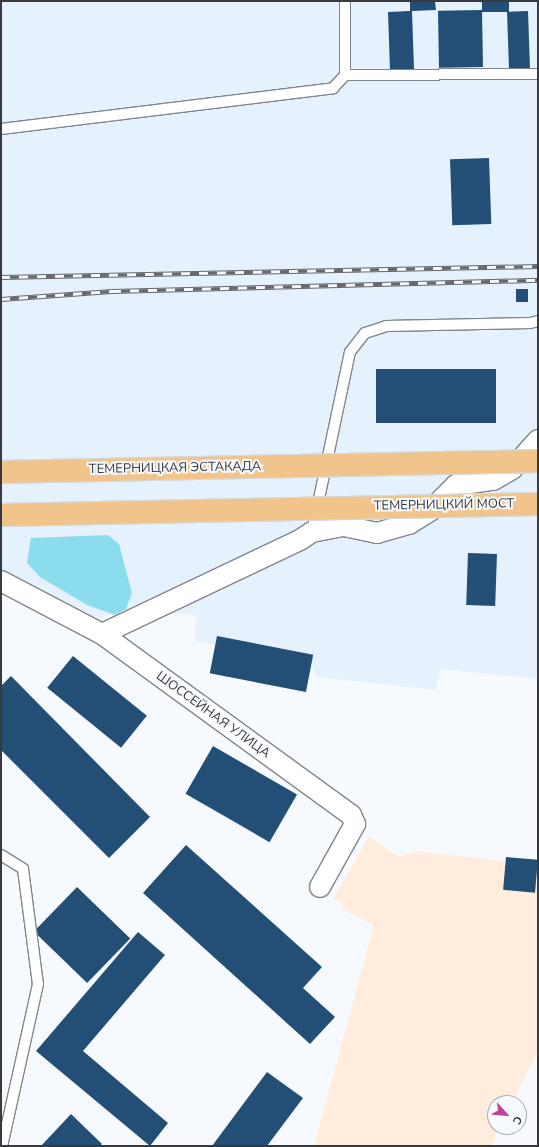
<!DOCTYPE html>
<meta charset="utf-8">
<style>
body{margin:0}
#map{position:relative;width:539px;height:1147px;overflow:hidden;background:#f6fafe;font-family:"Nunito Sans",sans-serif}
div>[style]{position:absolute}
.commercial>*{inset:0;background:#ffecdc}
.built>*{inset:0;background:#e5f2fe}
.water>*{inset:0;background:#8bddee}
.building>*{inset:0;background:#234f77;transform-origin:0 0}
.roads{filter:drop-shadow(1px 0 #80868d) drop-shadow(-1px 0 #80868d) drop-shadow(0 1px #80868d) drop-shadow(0 -1px #80868d)}
.service>*{height:10px;margin:-5px;padding:0 5px;transform-origin:5px;border-radius:5px;background:#fff}
.minor>*{height:20px;margin:-10px;padding:0 10px;transform-origin:10px;border-radius:10px;background:#fff}
.rail>*{height:4.5px;margin-top:-2.25px;transform-origin:0;background:repeating-linear-gradient(90deg,#f6fafe 0 9px,#66686c 0 18px);box-sizing:border-box;border-block:1px solid #66686c}
.bridges{filter:drop-shadow(1px 0 #d7d8d8) drop-shadow(-1px 0 #d7d8d8) drop-shadow(0 1px #d7d8d8) drop-shadow(0 -1px #d7d8d8)}
.primary-bridge>*{height:22px;margin:-11px;padding:0 11px;transform-origin:11px;border-radius:11px;background:#f0c48a}
span{translate:-50% -50%;white-space:nowrap;text-align:center;line-height:1.15;-webkit-text-stroke:4px #f6fafe;paint-order:stroke}
.street-label{font-size:13px;color:#383a3d}
.frame{position:absolute;inset:0;border:2px solid #383a3d;pointer-events:none}
.north{position:absolute;left:487px;top:1095px;width:40px;height:40px;box-sizing:border-box;background:#f6fafe;border:1px solid #aaadb1;border-radius:50%;rotate:117deg;font-size:11px;font-weight:700;line-height:16px;text-align:center;color:#383a3d}
.north::after{content:'';display:block;margin:auto;width:14px;height:18px;background:#be4497;clip-path:polygon(50% 0,100% 100%,50% 72%,0 100%)}
</style>
<div id="map">
<div class="commercial">
<div style="clip-path:polygon(369px 836px,399px 857px,416px 851px,538px 865px,538px 1050px,512px 1103px,495px 1103px,495px 1127px,500px 1127px,491px 1146px,314px 1146px,374px 925px,342px 909px,343px 904px,333px 899px)"></div>
</div>
<div class="built">
<div style="clip-path:polygon(1px 1px,538px 1px,538px 679px,440px 669px,436px 690px,316px 677px,311px 662px,195px 641px,196px 615px,132px 609px,91px 620px,1px 575px)"></div>
</div>
<div class="water">
<div style="clip-path:polygon(108px 535px,119px 544px,132px 593px,126px 609px,115px 615px,87px 605px,40px 577px,27px 563px,31px 538px)"></div>
</div>
<div class="building">
<div style="clip-path:polygon(410px 1px,435px 1px,436px 10px,412px 11px,414px 69px,390px 70px,388px 12px,410px 11px)"></div>
<div style="left:482px;top:1px;width:27px;height:11px"></div>
<div style="left:482px;top:10px;width:57px;height:44px;rotate:89deg"></div>
<div style="left:528px;top:11px;width:58px;height:21px;rotate:88deg"></div>
<div style="left:489px;top:158px;width:66px;height:39px;rotate:88deg"></div>
<div style="left:516px;top:289px;width:12px;height:13px"></div>
<div style="left:376px;top:369px;width:120px;height:54px"></div>
<div style="left:468px;top:553px;width:29px;height:52px;rotate:2deg"></div>
<div style="left:217px;top:636px;width:98px;height:38px;rotate:11deg"></div>
<div style="left:73px;top:656px;width:95px;height:41px;rotate:39deg"></div>
<div style="clip-path:polygon(11px 676px,150px 817px,109px 858px,1px 750px,1px 686px)"></div>
<div style="left:213px;top:746px;width:97px;height:55px;rotate:30deg"></div>
<div style="clip-path:polygon(186px 845px,322px 967px,303px 988px,335px 1017px,310px 1044px,143px 893px)"></div>
<div style="left:506px;top:857px;width:32px;height:33px;rotate:5deg"></div>
<div style="left:77px;top:887px;width:74px;height:62px;rotate:44deg"></div>
<div style="clip-path:polygon(138px 932px,165px 955px,83px 1051px,168px 1123px,150px 1146px,36px 1051px)"></div>
<div style="clip-path:polygon(267px 1072px,303px 1098px,267px 1146px,212px 1146px)"></div>
<div style="clip-path:polygon(71px 1114px,102px 1144px,100px 1146px,41px 1146px)"></div>
</div>
<div class="roads">
<div class="service">
<div style="left:345px;top:75px;width:193px;rotate:-0.3deg"></div>
<div style="left:1px;top:129px;width:335px;rotate:-7deg"></div>
<div style="left:333px;top:88px;width:18px;rotate:-47deg"></div>
<div style="left:345px;top:75px;width:74px;rotate:-90deg"></div>
<div style="left:312px;top:532px;width:184px;rotate:-78.1deg"></div>
<div style="left:350px;top:352px;width:24px;rotate:-52deg"></div>
<div style="left:365px;top:333px;width:22px;rotate:-18deg"></div>
<div style="left:386px;top:326px;width:144px;rotate:-1.2deg"></div>
<div style="left:530px;top:323px;width:8px;rotate:-14deg"></div>
<div style="left:1px;top:855px;width:26px;rotate:32deg"></div>
<div style="left:23px;top:869px;width:116px;rotate:82.6deg"></div>
<div style="left:38px;top:984px;width:166px;rotate:102.5deg"></div>
</div>
<div class="minor">
<div style="left:1px;top:581px;width:114px;rotate:27.7deg"></div>
<div style="left:102px;top:634px;width:308px;rotate:36deg"></div>
<div style="left:351px;top:815px;width:10px;rotate:66deg"></div>
<div style="left:355px;top:824px;width:72px;rotate:119.1deg"></div>
<div style="left:102px;top:634px;width:219px;rotate:-25.4deg"></div>
<div style="left:300px;top:540px;width:14px;rotate:-34deg"></div>
<div style="left:312px;top:532px;width:33px;rotate:-11deg"></div>
<div style="left:344px;top:526px;width:34px;rotate:12deg"></div>
<div style="left:377px;top:533px;width:33px;rotate:-16deg"></div>
<div style="left:409px;top:524px;width:25px;rotate:-32deg"></div>
<div style="left:430px;top:511px;width:37px;rotate:-45deg"></div>
<div style="left:456px;top:485px;width:37px;rotate:-8deg"></div>
<div style="left:493px;top:480px;width:22px;rotate:-30deg"></div>
<div style="left:512px;top:469px;width:39px;rotate:-48deg"></div>
</div>
</div>
<div class="rail">
<div style="left:1px;top:277px;width:537px;rotate:-1.17deg"></div>
<div style="left:1px;top:299px;width:111px;rotate:-4.1deg"></div>
<div style="left:112px;top:291px;width:426px;rotate:-1.5deg"></div>
</div>
<div class="bridges">
<div class="primary-bridge">
<div style="left:1px;top:472px;width:537px;rotate:-1.17deg"></div>
<div style="left:1px;top:515px;width:537px;rotate:-1.17deg"></div>
</div>
</div>
<div class="street-label">
<span style="left:175px;top:468px;rotate:-1deg">ТЕМЕРНИЦКАЯ ЭСТАКАДА</span>
<span style="left:444px;top:505px;rotate:-1deg">ТЕМЕРНИЦКИЙ МОСТ</span>
<span style="left:213px;top:715px;rotate:36deg">ШОССЕЙНАЯ УЛИЦА</span>
</div>
<div class="frame"></div>
<div class="north">С</div>
</div>
